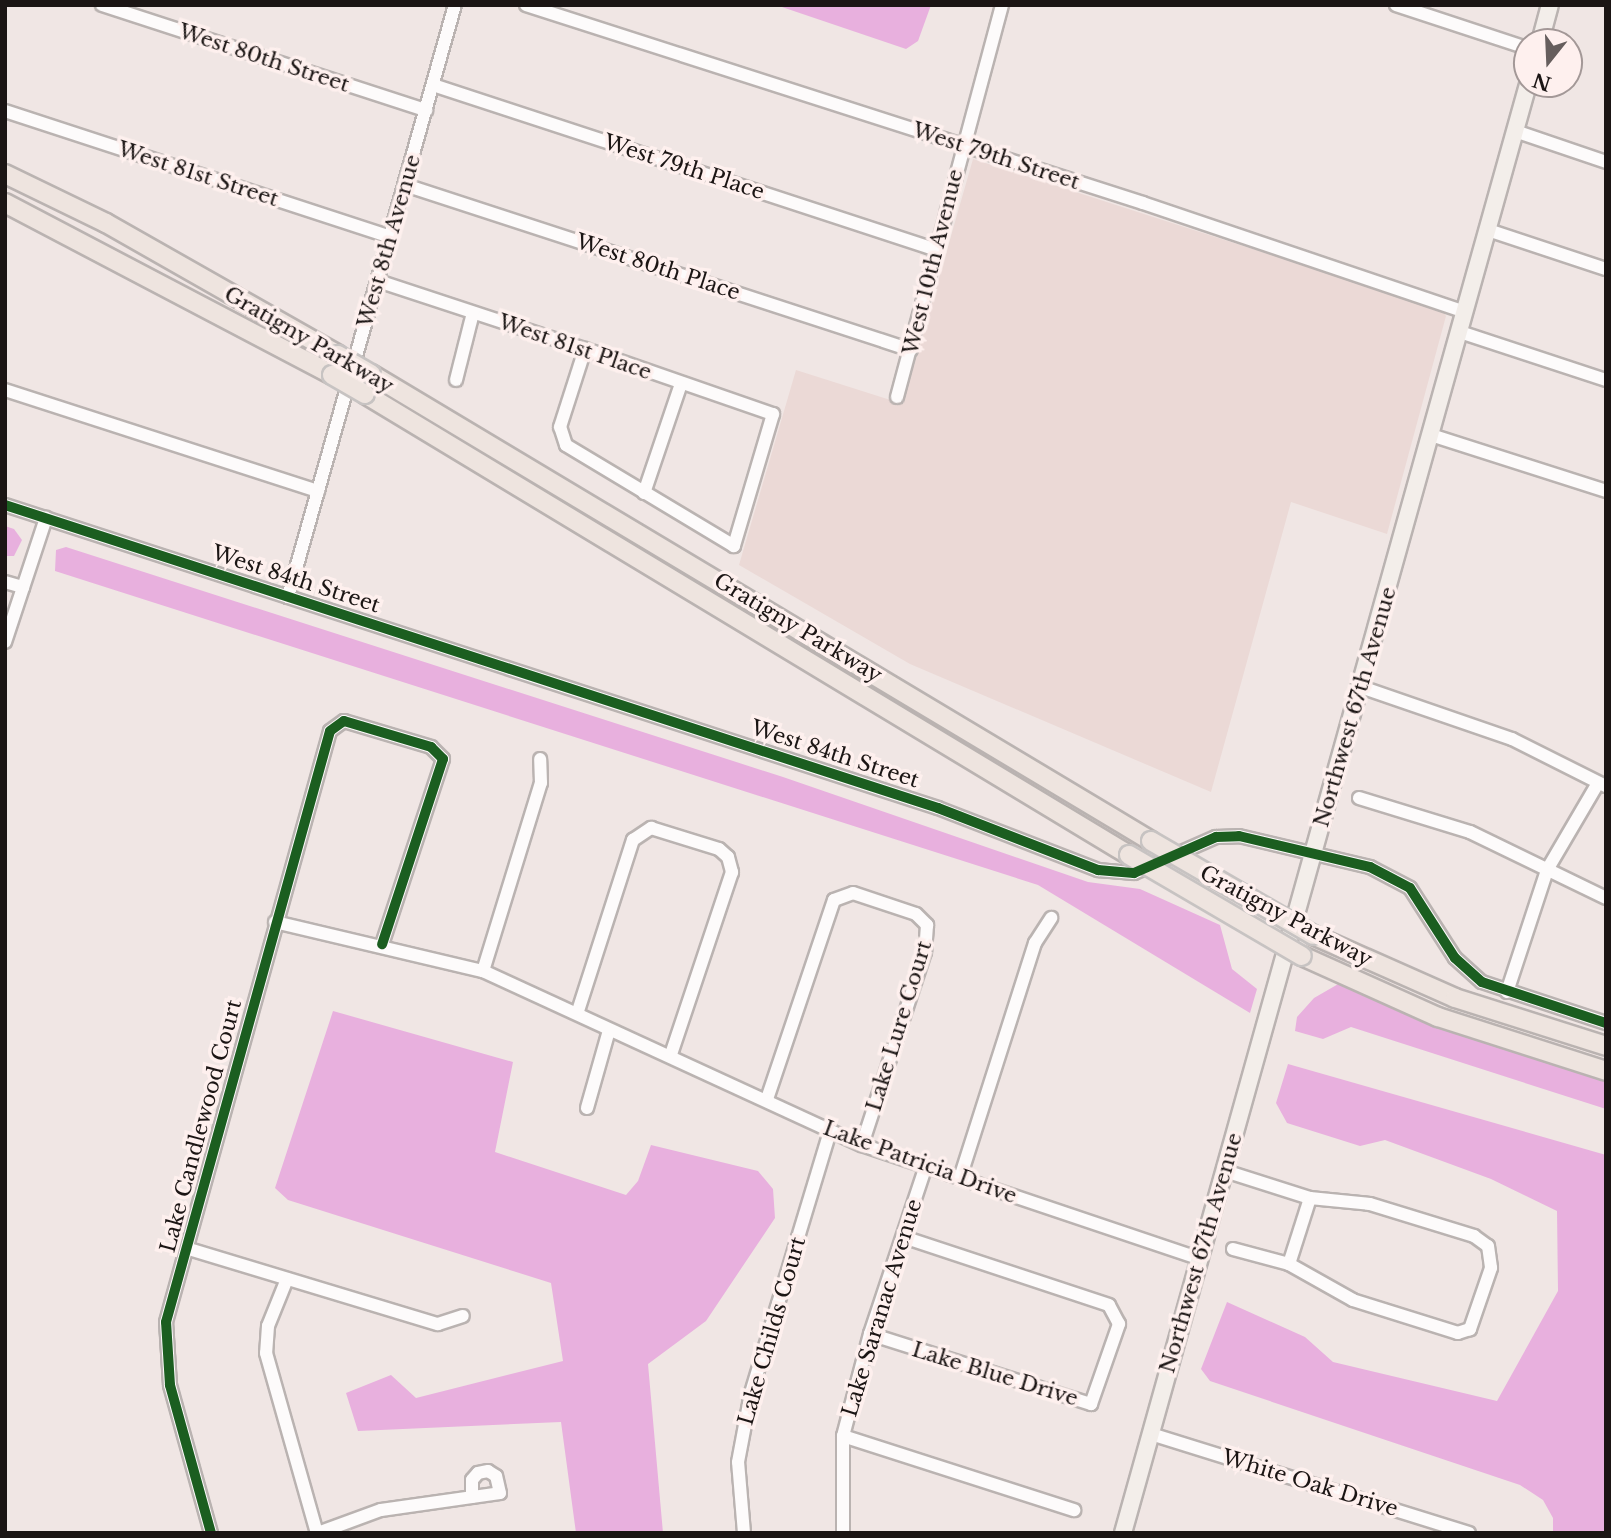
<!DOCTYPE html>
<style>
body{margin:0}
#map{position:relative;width:1611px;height:1538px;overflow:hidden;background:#f0e6e4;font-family:"Libre Baskerville",serif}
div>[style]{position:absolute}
.built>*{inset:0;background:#ebd9d6}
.water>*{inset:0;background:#e8b0de}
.roads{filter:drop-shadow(2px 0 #bab3b1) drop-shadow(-2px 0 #bab3b1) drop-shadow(0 2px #bab3b1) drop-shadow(0 -2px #bab3b1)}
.minor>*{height:12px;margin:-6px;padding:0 6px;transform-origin:6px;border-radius:6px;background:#fdfbfb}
.major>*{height:16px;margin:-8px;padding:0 8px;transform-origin:8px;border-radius:8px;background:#f3eeea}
.highway>*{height:18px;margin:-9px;padding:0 9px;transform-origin:9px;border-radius:9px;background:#eee4df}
.bridges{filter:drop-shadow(2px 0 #c7c3c2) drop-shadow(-2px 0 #c7c3c2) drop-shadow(0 2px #c7c3c2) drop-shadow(0 -2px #c7c3c2)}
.highway-bridge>*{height:18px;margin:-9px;padding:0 9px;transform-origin:9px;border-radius:9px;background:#eee4df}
.cycleway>*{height:10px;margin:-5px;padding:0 5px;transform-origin:5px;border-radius:5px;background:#1b5e20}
span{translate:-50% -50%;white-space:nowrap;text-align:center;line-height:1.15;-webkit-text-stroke:7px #fef0ee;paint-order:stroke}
.street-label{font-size:21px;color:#1b1514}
.frame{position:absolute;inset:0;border:7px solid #1b1514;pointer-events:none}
.north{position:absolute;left:1513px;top:28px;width:70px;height:70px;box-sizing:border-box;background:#fef0ee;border:2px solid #a39897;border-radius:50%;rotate:198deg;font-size:19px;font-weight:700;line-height:28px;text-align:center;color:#1b1514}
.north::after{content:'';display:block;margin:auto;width:24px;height:32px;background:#665e5d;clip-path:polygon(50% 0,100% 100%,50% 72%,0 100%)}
</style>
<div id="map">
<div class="built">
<div style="clip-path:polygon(973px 159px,1442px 310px,1446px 316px,1387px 534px,1291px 502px,1211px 792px,910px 664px,739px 565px,796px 370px,903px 404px)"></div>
</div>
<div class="water">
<div style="clip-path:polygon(776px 5px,931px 5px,918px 41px,906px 49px)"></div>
<div style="clip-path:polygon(5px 526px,14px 529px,22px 540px,14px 556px,5px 556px)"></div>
<div style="clip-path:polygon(66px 547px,783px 777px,1088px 882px,1140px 889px,1220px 925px,1232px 969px,1257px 989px,1250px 1013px,1038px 885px,55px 571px,56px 550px)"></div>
<div style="clip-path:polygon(1340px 983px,1478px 1039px,1606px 1080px,1606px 1109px,1351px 1027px,1323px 1039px,1295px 1031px,1297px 1017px,1314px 998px)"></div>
<div style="clip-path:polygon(333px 1011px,513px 1062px,495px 1152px,626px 1195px,638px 1181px,651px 1145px,758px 1171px,773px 1189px,775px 1218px,706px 1321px,648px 1364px,663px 1533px,576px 1533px,561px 1422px,358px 1431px,346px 1393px,391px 1375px,416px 1398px,563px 1361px,551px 1283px,288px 1200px,275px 1188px)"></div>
<div style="clip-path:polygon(1288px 1064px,1606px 1155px,1606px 1533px,1553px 1533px,1553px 1518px,1543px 1500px,1520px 1485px,1210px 1381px,1201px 1369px,1227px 1302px,1305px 1337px,1333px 1362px,1497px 1401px,1558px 1291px,1557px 1211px,1491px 1179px,1385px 1140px,1360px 1146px,1287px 1123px,1276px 1103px)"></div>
</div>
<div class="roads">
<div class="minor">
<div style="left:102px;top:5px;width:341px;rotate:18deg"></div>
<div style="left:526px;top:5px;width:648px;rotate:17.79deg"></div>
<div style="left:1143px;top:203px;width:340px;rotate:18.7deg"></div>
<div style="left:1396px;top:5px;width:138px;rotate:18.2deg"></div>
<div style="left:433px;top:85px;width:527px;rotate:18.13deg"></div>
<div style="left:5px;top:111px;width:405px;rotate:18.1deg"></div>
<div style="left:1515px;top:131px;width:96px;rotate:18.8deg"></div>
<div style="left:405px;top:185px;width:532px;rotate:18.06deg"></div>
<div style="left:1488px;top:230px;width:124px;rotate:18.3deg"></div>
<div style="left:378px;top:281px;width:218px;rotate:18.2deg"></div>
<div style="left:585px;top:349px;width:199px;rotate:19.1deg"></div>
<div style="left:773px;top:414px;width:138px;rotate:106.5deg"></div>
<div style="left:734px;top:546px;width:196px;rotate:-149deg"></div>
<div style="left:566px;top:445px;width:19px;rotate:-108deg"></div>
<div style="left:560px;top:427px;width:82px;rotate:-72.2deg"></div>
<div style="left:1460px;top:332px;width:154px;rotate:18.2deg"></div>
<div style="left:456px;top:380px;width:69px;rotate:-75.8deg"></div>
<div style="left:5px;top:390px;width:329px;rotate:17.9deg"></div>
<div style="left:897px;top:397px;width:406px;rotate:-75deg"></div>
<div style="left:1431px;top:435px;width:184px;rotate:17.7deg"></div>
<div style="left:644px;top:493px;width:115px;rotate:-71.3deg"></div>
<div style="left:5px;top:505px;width:981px;rotate:17.99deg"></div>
<div style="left:938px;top:808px;width:172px;rotate:21.2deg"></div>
<div style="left:1098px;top:870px;width:36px;rotate:5deg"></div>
<div style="left:1134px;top:873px;width:90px;rotate:-23.7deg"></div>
<div style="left:1216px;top:837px;width:23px;rotate:-2deg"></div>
<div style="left:1239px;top:836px;width:135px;rotate:13.3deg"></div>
<div style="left:1370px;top:867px;width:45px;rotate:27.7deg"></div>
<div style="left:1410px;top:888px;width:83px;rotate:57.3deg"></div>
<div style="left:1455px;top:958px;width:36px;rotate:42deg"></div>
<div style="left:1482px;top:982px;width:131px;rotate:18.3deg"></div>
<div style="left:5px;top:582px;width:19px;rotate:16deg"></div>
<div style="left:288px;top:597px;width:615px;rotate:-74.25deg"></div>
<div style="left:5px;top:642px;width:131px;rotate:-71.7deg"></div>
<div style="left:1361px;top:687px;width:160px;rotate:19deg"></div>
<div style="left:1512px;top:739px;width:105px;rotate:26.6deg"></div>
<div style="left:1359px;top:798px;width:116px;rotate:17deg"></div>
<div style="left:1470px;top:832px;width:151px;rotate:25.9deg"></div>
<div style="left:275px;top:922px;width:214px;rotate:13.3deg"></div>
<div style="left:483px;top:971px;width:417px;rotate:24.7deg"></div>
<div style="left:862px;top:1145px;width:357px;rotate:18.6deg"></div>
<div style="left:483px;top:971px;width:197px;rotate:-72.9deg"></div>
<div style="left:541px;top:783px;width:24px;rotate:-92deg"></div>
<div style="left:1507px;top:992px;width:128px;rotate:-71.8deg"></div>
<div style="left:1547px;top:870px;width:101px;rotate:-59.6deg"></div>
<div style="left:578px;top:1011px;width:180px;rotate:-72.2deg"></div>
<div style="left:633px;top:840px;width:22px;rotate:-34deg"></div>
<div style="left:651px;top:828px;width:71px;rotate:17.2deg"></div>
<div style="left:719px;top:849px;width:12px;rotate:42deg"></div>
<div style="left:728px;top:857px;width:16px;rotate:75deg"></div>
<div style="left:732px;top:872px;width:192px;rotate:108.5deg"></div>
<div style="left:767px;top:1099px;width:210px;rotate:-71.4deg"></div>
<div style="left:834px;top:900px;width:20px;rotate:-20deg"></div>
<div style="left:853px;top:893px;width:66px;rotate:18.4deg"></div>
<div style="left:916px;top:914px;width:16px;rotate:45deg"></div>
<div style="left:927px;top:925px;width:27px;rotate:94deg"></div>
<div style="left:925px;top:952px;width:203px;rotate:108.1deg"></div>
<div style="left:587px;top:1108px;width:81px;rotate:-74.2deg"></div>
<div style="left:1225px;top:1171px;width:89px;rotate:17.6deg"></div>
<div style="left:1310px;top:1198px;width:60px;rotate:5.7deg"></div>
<div style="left:1370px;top:1204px;width:109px;rotate:17.1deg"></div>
<div style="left:1474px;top:1236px;width:17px;rotate:36deg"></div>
<div style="left:1488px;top:1246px;width:22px;rotate:82deg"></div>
<div style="left:1491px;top:1268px;width:65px;rotate:109deg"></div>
<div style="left:1470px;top:1329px;width:13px;rotate:162deg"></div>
<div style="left:1458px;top:1333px;width:110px;rotate:-162.6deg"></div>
<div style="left:1353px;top:1300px;width:73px;rotate:-150.6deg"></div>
<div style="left:1289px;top:1264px;width:58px;rotate:-165deg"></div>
<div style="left:960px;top:1178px;width:247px;rotate:-72.3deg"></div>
<div style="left:1035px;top:943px;width:30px;rotate:-57deg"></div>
<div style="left:189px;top:1249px;width:260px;rotate:16.8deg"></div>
<div style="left:438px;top:1324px;width:26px;rotate:-18deg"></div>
<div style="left:1289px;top:1264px;width:69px;rotate:-72.3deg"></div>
<div style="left:287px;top:1279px;width:51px;rotate:112deg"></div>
<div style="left:268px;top:1326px;width:27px;rotate:94deg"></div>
<div style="left:266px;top:1353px;width:187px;rotate:74.2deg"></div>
<div style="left:870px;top:1334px;width:232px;rotate:17.6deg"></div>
<div style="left:1091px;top:1404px;width:85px;rotate:-70.7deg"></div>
<div style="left:1119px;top:1324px;width:21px;rotate:-118deg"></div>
<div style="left:1109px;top:1305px;width:217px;rotate:-161.7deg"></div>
<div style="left:1151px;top:1434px;width:333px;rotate:17.3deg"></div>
<div style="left:843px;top:1436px;width:243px;rotate:17.8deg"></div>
<div style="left:211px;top:1533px;width:154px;rotate:-105.5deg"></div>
<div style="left:170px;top:1385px;width:63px;rotate:-93.6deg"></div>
<div style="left:166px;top:1322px;width:613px;rotate:-74.49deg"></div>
<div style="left:330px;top:731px;width:17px;rotate:-36deg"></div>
<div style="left:344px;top:721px;width:91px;rotate:16.6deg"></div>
<div style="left:431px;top:747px;width:17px;rotate:45deg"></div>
<div style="left:443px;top:759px;width:195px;rotate:108.2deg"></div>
<div style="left:318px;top:1533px;width:67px;rotate:-20.1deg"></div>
<div style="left:381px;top:1510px;width:120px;rotate:-8.1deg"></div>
<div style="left:500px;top:1493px;width:17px;rotate:-103deg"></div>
<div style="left:496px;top:1476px;width:9px;rotate:-148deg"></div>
<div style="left:488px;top:1471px;width:10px;rotate:169deg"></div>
<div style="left:478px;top:1473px;width:9px;rotate:131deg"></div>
<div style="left:472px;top:1480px;width:17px;rotate:90deg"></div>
<div style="left:744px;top:1533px;width:71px;rotate:-94.8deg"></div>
<div style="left:738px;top:1462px;width:70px;rotate:-79.3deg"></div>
<div style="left:751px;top:1393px;width:273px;rotate:-73.2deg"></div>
<div style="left:843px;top:1533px;width:97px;rotate:-90deg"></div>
<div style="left:843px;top:1436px;width:106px;rotate:-75.2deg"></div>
<div style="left:870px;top:1334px;width:174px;rotate:-71.6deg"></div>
</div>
<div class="major">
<div style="left:1540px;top:42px;width:38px;rotate:-75deg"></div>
<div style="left:1123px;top:1533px;width:1505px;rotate:-74.38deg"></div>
</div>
<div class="highway">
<div style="left:5px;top:174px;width:112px;rotate:25.9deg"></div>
<div style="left:106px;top:223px;width:267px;rotate:29.6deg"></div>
<div style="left:5px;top:203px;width:369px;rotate:27.7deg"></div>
<div style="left:371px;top:374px;width:909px;rotate:30.91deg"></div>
<div style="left:365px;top:394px;width:892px;rotate:31.11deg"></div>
<div style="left:1313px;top:935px;width:155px;rotate:23.9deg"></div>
<div style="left:1455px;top:998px;width:158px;rotate:17.6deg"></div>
<div style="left:1302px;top:956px;width:149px;rotate:24.2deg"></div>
<div style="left:1438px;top:1017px;width:176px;rotate:17.8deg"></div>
</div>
</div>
<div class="bridges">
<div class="highway-bridge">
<div style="left:338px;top:355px;width:38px;rotate:30deg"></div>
<div style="left:332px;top:375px;width:38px;rotate:30deg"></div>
<div style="left:1151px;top:841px;width:187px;rotate:30.1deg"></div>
<div style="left:1129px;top:855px;width:200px;rotate:30.3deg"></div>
</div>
</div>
<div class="cycleway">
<div style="left:5px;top:505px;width:981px;rotate:17.99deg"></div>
<div style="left:938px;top:808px;width:172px;rotate:21.2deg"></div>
<div style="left:1098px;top:870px;width:36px;rotate:5deg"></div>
<div style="left:1134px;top:873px;width:90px;rotate:-23.7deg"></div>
<div style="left:1216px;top:837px;width:23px;rotate:-2deg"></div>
<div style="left:1239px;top:836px;width:135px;rotate:13.3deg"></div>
<div style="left:1370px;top:867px;width:45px;rotate:27.7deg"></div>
<div style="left:1410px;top:888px;width:83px;rotate:57.3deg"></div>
<div style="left:1455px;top:958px;width:36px;rotate:42deg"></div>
<div style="left:1482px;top:982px;width:131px;rotate:18.3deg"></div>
<div style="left:211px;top:1533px;width:154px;rotate:-105.5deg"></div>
<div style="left:170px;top:1385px;width:63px;rotate:-93.6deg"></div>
<div style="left:166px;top:1322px;width:613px;rotate:-74.49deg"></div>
<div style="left:330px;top:731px;width:17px;rotate:-36deg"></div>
<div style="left:344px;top:721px;width:91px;rotate:16.6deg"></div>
<div style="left:431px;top:747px;width:17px;rotate:45deg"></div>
<div style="left:443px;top:759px;width:195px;rotate:108.2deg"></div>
</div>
<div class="street-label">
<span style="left:264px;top:58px;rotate:18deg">West 80th Street</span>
<span style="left:996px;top:156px;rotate:18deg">West 79th Street</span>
<span style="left:684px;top:167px;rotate:18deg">West 79th Place</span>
<span style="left:198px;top:174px;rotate:18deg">West 81st Street</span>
<span style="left:389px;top:241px;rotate:-74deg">West 8th Avenue</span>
<span style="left:933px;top:262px;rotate:-76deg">West 10th Avenue</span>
<span style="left:658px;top:267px;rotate:18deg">West 80th Place</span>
<span style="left:309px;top:340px;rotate:30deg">Gratigny Parkway</span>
<span style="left:575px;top:347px;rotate:19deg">West 81st Place</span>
<span style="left:296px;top:579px;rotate:18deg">West 84th Street</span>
<span style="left:798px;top:628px;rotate:31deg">Gratigny Parkway</span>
<span style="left:1355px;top:707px;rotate:-74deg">Northwest 67th Avenue</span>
<span style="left:835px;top:754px;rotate:18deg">West 84th Street</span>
<span style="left:1286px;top:916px;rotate:28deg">Gratigny Parkway</span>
<span style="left:899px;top:1026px;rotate:-73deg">Lake Lure Court</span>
<span style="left:201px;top:1126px;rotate:-75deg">Lake Candlewood Court</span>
<span style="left:920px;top:1162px;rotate:20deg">Lake Patricia Drive</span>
<span style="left:1201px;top:1253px;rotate:-74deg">Northwest 67th Avenue</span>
<span style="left:882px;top:1308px;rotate:-73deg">Lake Saranac Avenue</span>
<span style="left:772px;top:1331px;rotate:-74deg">Lake Childs Court</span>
<span style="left:995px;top:1374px;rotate:17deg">Lake Blue Drive</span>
<span style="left:1310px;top:1483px;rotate:17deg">White Oak Drive</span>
</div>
<div class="frame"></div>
<div class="north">N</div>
</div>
